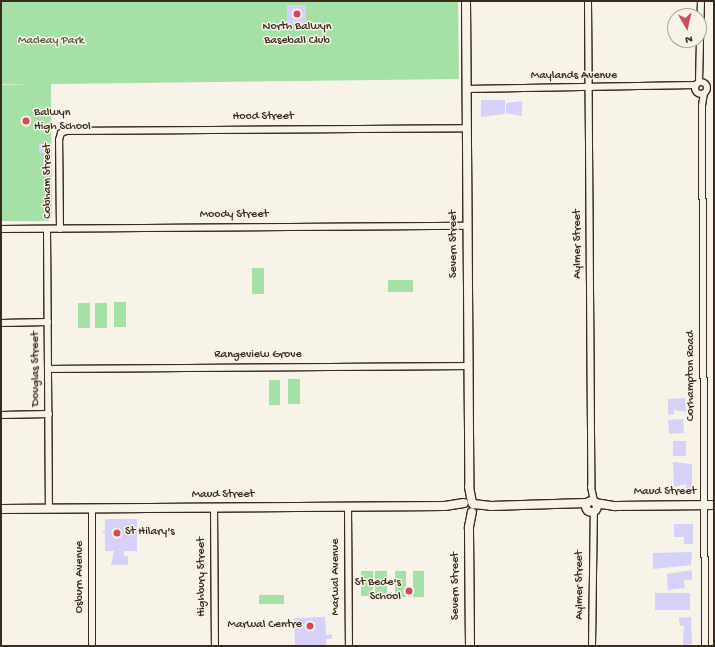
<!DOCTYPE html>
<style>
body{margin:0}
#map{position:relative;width:715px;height:647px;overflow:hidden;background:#f7f3e8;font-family:"Gochi Hand",sans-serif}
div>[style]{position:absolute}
.green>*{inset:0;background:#a5e1a7;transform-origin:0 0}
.building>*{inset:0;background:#d5d1f9;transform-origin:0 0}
.roads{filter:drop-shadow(1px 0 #3b2a1e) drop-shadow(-1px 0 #3b2a1e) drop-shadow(0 1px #3b2a1e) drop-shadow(0 -1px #3b2a1e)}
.minor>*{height:6px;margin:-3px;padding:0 3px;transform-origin:3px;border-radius:3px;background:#f7f3e8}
.minor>.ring{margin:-3px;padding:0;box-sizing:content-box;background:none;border:6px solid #f7f3e8;border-radius:50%}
.tertiary>*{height:8px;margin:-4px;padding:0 4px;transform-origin:4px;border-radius:4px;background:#f7f3e8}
.tertiary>.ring{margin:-4px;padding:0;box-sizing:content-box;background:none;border:8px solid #f7f3e8;border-radius:50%}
.dots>*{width:11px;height:11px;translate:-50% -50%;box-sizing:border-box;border:2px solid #f7f3e8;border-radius:50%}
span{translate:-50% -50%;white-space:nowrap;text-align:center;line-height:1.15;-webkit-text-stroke:3px #f7f3e8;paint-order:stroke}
.poi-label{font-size:12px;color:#3b2a1e}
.left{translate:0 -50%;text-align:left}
.right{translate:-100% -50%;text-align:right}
.park-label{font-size:12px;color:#565840}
.street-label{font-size:12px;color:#3b2a1e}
.frame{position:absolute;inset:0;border:2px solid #3b2a1e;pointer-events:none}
.north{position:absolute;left:667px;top:8px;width:40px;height:40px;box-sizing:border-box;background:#f7f3e8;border:1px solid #aca397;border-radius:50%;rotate:171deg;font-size:11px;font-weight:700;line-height:16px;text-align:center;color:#3b2a1e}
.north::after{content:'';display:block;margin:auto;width:14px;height:18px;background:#d1495b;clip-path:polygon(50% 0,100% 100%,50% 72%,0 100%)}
</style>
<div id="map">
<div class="green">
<div style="clip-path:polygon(1px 1px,458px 1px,459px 79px,51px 84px,52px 217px,48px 221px,1px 221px,1px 85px,29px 84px,1px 84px)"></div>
<div style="left:264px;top:268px;width:26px;height:12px;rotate:90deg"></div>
<div style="left:413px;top:280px;width:12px;height:25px;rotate:90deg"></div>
<div style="left:114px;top:302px;width:12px;height:25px"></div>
<div style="left:78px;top:303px;width:12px;height:25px"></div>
<div style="left:95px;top:303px;width:12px;height:25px"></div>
<div style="left:288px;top:379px;width:12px;height:25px"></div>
<div style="left:269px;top:380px;width:11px;height:25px"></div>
<div style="left:361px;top:571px;width:12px;height:25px"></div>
<div style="left:375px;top:571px;width:12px;height:25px"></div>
<div style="left:395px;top:571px;width:11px;height:26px"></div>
<div style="left:424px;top:571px;width:26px;height:11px;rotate:90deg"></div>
<div style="left:284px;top:595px;width:9px;height:25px;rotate:90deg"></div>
</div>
<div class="building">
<div style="left:287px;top:5px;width:19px;height:19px"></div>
<div style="clip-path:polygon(481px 100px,505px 100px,505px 114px,481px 117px)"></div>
<div style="clip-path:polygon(522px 101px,522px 116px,506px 113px,506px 103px)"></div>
<div style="left:39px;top:144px;width:8px;height:9px"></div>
<div style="clip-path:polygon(685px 398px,686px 412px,674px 410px,674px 414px,668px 415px,668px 399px)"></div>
<div style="left:683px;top:419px;width:14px;height:15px;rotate:86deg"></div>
<div style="left:673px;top:441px;width:13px;height:15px"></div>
<div style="clip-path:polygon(673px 462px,692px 464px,692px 489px,686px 489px,686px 484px,674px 487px)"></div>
<div style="clip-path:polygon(105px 519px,137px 519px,137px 551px,124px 551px,124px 556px,128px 556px,128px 565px,111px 565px,114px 551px,105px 551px,105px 533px,102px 532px,105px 530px)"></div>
<div style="clip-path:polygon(674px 524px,693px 524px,693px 544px,684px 544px,684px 537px,674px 537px)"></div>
<div style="clip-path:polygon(692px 552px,691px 565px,653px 569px,653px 553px)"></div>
<div style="clip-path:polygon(692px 570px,692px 580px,684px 580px,685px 588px,668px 590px,667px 574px)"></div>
<div style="left:690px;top:593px;width:17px;height:35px;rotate:90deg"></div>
<div style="clip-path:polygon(325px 617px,326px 635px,332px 634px,332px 639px,326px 639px,326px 645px,295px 646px,294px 618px)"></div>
<div style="clip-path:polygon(691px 617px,692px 644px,683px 646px,684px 626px,680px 626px,679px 618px)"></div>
</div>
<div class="roads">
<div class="minor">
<div style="left:588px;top:1px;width:486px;rotate:89.6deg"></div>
<div style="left:591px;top:487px;width:14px;rotate:78deg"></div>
<div style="left:699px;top:82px;width:81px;rotate:-88.6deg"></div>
<div class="ring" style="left:695px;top:82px;width:6px;height:6px"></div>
<div style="left:466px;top:89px;width:230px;rotate:-1deg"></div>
<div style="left:704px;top:93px;width:13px;rotate:99deg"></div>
<div style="left:702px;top:106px;width:540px;rotate:89.68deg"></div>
<div style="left:1px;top:229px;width:466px;rotate:-0.4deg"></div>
<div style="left:47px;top:229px;width:280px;rotate:89.6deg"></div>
<div style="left:60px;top:229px;width:89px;rotate:-90.6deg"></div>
<div style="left:59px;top:140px;width:7px;rotate:-74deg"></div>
<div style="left:61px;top:133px;width:5px;rotate:-22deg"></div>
<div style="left:66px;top:131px;width:400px;rotate:-0.4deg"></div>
<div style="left:1px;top:323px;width:47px;rotate:-1.2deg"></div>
<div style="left:48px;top:369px;width:420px;rotate:-0.4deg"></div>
<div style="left:1px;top:415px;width:48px;rotate:-1.2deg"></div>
<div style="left:348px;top:507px;width:139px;rotate:89.6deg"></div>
<div style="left:92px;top:508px;width:138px;rotate:90deg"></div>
<div style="left:214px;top:508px;width:138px;rotate:89.6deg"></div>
<div style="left:592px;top:646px;width:135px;rotate:-89.2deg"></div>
</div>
<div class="tertiary">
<div style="left:466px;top:1px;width:486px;rotate:89.6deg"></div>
<div style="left:469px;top:487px;width:15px;rotate:79deg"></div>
<div class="ring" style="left:585.5px;top:500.5px;width:3px;height:3px"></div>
<div style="left:595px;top:503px;width:20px;rotate:9deg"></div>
<div style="left:615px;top:506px;width:99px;rotate:-0.6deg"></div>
<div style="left:473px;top:504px;width:18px;rotate:6deg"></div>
<div style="left:491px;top:506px;width:95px;rotate:-1.8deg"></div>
<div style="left:1px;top:509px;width:444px;rotate:-0.4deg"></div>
<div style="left:445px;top:506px;width:19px;rotate:-9deg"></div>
<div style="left:470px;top:646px;width:119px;rotate:-90.5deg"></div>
<div style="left:469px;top:527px;width:15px;rotate:-79deg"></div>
</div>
</div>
<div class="dots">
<div style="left:297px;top:14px;background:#d1495b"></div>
<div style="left:26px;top:121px;background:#d1495b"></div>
<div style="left:117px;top:533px;background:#d1495b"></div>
<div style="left:409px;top:591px;background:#d1495b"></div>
<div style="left:310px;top:626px;background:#d1495b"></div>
</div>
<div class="poi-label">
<span style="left:297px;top:35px">North Balwyn<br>Baseball Club</span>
<span class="left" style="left:34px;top:121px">Balwyn<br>High School</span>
<span class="left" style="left:125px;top:533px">St Hilary's</span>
<span class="right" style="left:401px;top:591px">St Bede's<br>School</span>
<span class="right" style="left:302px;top:626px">Marwal Centre</span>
</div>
<div class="park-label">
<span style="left:51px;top:42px">Macleay Park</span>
</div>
<div class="street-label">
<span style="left:574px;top:77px">Maylands Avenue</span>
<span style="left:263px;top:118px">Hood Street</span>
<span style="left:49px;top:181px;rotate:-90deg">Cobham Street</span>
<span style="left:234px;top:216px">Moody Street</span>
<span style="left:455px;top:244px;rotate:-90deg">Severn Street</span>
<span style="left:579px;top:244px;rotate:-90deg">Aylmer Street</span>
<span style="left:258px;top:356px">Rangeview Grove</span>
<span style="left:37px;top:369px;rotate:-90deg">Douglas Street</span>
<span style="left:692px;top:376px;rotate:-90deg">Corhampton Road</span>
<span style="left:665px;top:493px">Maud Street</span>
<span style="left:223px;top:496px">Maud Street</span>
<span style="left:81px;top:577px;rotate:-90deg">Osburn Avenue</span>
<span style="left:203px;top:577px;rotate:-90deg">Highbury Street</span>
<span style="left:337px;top:577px;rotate:-90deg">Marwal Avenue</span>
<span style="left:581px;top:585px;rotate:-90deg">Aylmer Street</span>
<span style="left:457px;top:586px;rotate:-90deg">Severn Street</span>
</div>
<div class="frame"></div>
<div class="north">N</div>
</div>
